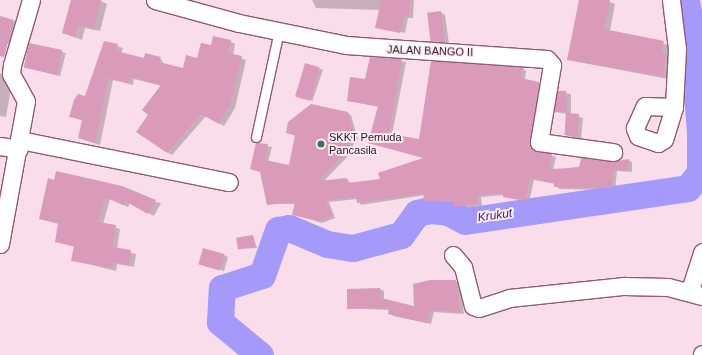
<!DOCTYPE html>
<style>
body{margin:0}
#map{position:relative;width:702px;height:355px;overflow:hidden;background:#f9ddea;font-family:Helvetica,sans-serif}
div>[style]{position:absolute}
.shadow>*{inset:0;background:#0003;transform-origin:0 0}
.river>*{height:27px;margin:-13.5px;padding:0 13.5px;transform-origin:13.5px;border-radius:13.5px;background:#a599fa}
.building>*{inset:0;background:#da9ab9;transform-origin:0 0}
.roads{filter:drop-shadow(1px 0 #935977) drop-shadow(-1px 0 #935977) drop-shadow(0 1px #935977) drop-shadow(0 -1px #935977)}
.service>*{height:9px;margin:-4.5px;padding:0 4.5px;transform-origin:4.5px;border-radius:4.5px;background:#fff}
.minor>*{height:17px;margin:-8.5px;padding:0 8.5px;transform-origin:8.5px;border-radius:8.5px;background:#fff}
.dots>*{width:11px;height:11px;translate:-50% -50%;box-sizing:border-box;border:2px solid #fdeff5;border-radius:50%}
span{translate:-50% -50%;white-space:nowrap;text-align:center;line-height:1.15;-webkit-text-stroke:3.5px #fdeff5;paint-order:stroke}
.street-label{font-size:11px;color:#2a121f}
.poi-label{font-size:11px;color:#2a121f}
.left{translate:0 -50%;text-align:left}
.water-label{font-size:12px;color:#3d1a8a;font-style:italic}
</style>
<div id="map">
<div class="shadow">
<div style="clip-path:polygon(72px 0,99px 0,107px 4px,100px 31px,85px 28px,82px 40px,63px 33px)"></div>
<div style="clip-path:polygon(312px 0,414px 0,413px 18px,408px 18px,405px 33px,379px 27px,380px 10px,316px 8px)"></div>
<div style="clip-path:polygon(580px 0,605px 0,615px 4px,610px 31px,669px 45px,667px 55px,672px 58px,668px 79px,568px 60px)"></div>
<div style="clip-path:polygon(440px 12px,445px 15px,449px 44px,432px 40px)"></div>
<div style="clip-path:polygon(0 17px,18px 23px,12px 44px,0 41px)"></div>
<div style="clip-path:polygon(230px 41px,235px 44px,233px 55px,246px 60px,235px 108px,224px 126px,206px 116px,172px 155px,167px 152px,150px 114px,162px 86px,134px 79px,133px 85px,113px 80px,100px 145px,79px 138px,83px 121px,70px 116px,86px 97px,105px 42px,123px 48px,121px 53px,144px 59px,160px 58px,164px 64px,184px 69px,212px 47px)"></div>
<div style="left:30px;top:44px;width:37px;height:24px;rotate:14deg"></div>
<div style="clip-path:polygon(371px 58px,406px 62px,392px 135px,419px 140px,522px 68px,526px 71px,525px 80px,543px 85px,534px 150px,556px 157px,553px 170px,628px 160px,632px 162px,632px 172px,617px 171px,615px 190px,559px 189px,555px 184px,534px 180px,529px 202px,504px 195px,481px 197px,482px 206px,459px 209px,455px 204px,428px 203px,425px 195px,361px 205px,357px 199px,329px 202px,335px 218px,322px 223px,293px 214px,296px 204px,268px 204px,262px 173px,251px 169px,256px 144px,272px 147px,268px 162px,290px 166px,296px 136px,287px 133px,347px 113px,351px 115px,358px 140px,355px 140px,350px 154px,324px 181px,347px 179px,351px 184px,381px 179px,424px 158px,370px 142px,379px 107px,348px 101px,366px 80px)"></div>
<div style="left:306px;top:64px;width:18px;height:33px;rotate:19deg"></div>
<div style="clip-path:polygon(0 73px,8px 77px,11px 88px,6px 117px,0 116px)"></div>
<div style="clip-path:polygon(559px 92px,571px 94px,571px 115px,583px 118px,581px 139px,565px 135px,567px 114px,555px 112px)"></div>
<div style="clip-path:polygon(49px 179px,161px 203px,154px 216px,130px 203px,128px 207px,110px 199px,103px 224px,120px 229px,117px 249px,136px 254px,134px 267px,117px 264px,116px 271px,72px 260px,75px 247px,56px 242px,59px 224px,40px 219px)"></div>
<div style="clip-path:polygon(253px 236px,257px 248px,238px 249px)"></div>
<div style="clip-path:polygon(224px 255px,228px 257px,224px 271px,199px 263px)"></div>
<div style="clip-path:polygon(456px 282px,460px 284px,464px 314px,434px 312px,431px 324px,393px 316px,390px 310px,348px 308px,380px 289px,384px 291px,384px 300px,416px 307px)"></div>
</div>
<div class="river">
<div style="left:260px;top:355px;width:52px;rotate:-140.5deg"></div>
<div style="left:220px;top:322px;width:34px;rotate:-87deg"></div>
<div style="left:222px;top:288px;width:42px;rotate:-18deg"></div>
<div style="left:262px;top:275px;width:48px;rotate:-70.4deg"></div>
<div style="left:278px;top:230px;width:11px;rotate:-10deg"></div>
<div style="left:289px;top:228px;width:41px;rotate:22.8deg"></div>
<div style="left:327px;top:244px;width:26px;rotate:9deg"></div>
<div style="left:353px;top:248px;width:50px;rotate:-15.2deg"></div>
<div style="left:401px;top:235px;width:27px;rotate:-54deg"></div>
<div style="left:417px;top:213px;width:13px;rotate:-13deg"></div>
<div style="left:430px;top:210px;width:18px;rotate:6deg"></div>
<div style="left:448px;top:212px;width:19px;rotate:28deg"></div>
<div style="left:465px;top:221px;width:225px;rotate:-8.4deg"></div>
<div style="left:688px;top:188px;width:20px;rotate:-53deg"></div>
<div style="left:700px;top:172px;width:39px;rotate:-90deg"></div>
<div style="left:700px;top:133px;width:96px;rotate:-94.2deg"></div>
<div style="left:693px;top:37px;width:38px;rotate:-101deg"></div>
</div>
<div class="building">
<div style="clip-path:polygon(71px 0,101px 0,94px 28px,78px 25px,75px 37px,62px 33px)"></div>
<div style="clip-path:polygon(381px 0,410px 0,409px 16px,404px 16px,400px 33px,375px 28px)"></div>
<div style="clip-path:polygon(579px 0,610px 0,604px 29px,664px 41px,661px 53px,666px 54px,663px 76px,567px 60px)"></div>
<div style="left:441px;top:11px;width:31px;height:14px;rotate:83deg"></div>
<div style="clip-path:polygon(0 16px,14px 20px,4px 57px,0 56px)"></div>
<div style="clip-path:polygon(213px 36px,231px 40px,228px 53px,242px 56px,230px 105px,219px 124px,201px 114px,167px 153px,136px 132px,148px 115px,142px 110px,161px 85px,130px 77px,128px 83px,108px 78px,95px 143px,78px 138px,82px 120px,69px 117px,74px 100px,78px 94px,85px 96px,104px 41px,118px 44px,116px 51px,144px 58px,145px 53px,161px 57px,159px 62px,183px 68px,186px 55px,197px 58px,201px 43px,211px 45px)"></div>
<div style="left:29px;top:43px;width:34px;height:25px;rotate:12deg"></div>
<div style="clip-path:polygon(370px 57px,402px 59px,389px 134px,419px 139px,431px 61px,523px 67px,521px 78px,539px 82px,530px 148px,552px 154px,549px 169px,579px 168px,581px 158px,612px 162px,629px 159px,628px 170px,613px 170px,612px 188px,554px 187px,554px 183px,530px 178px,525px 201px,503px 197px,503px 193px,477px 195px,478px 204px,454px 207px,454px 202px,423px 201px,424px 193px,357px 203px,356px 197px,326px 200px,332px 216px,318px 221px,292px 215px,295px 202px,267px 205px,260px 172px,250px 169px,256px 143px,268px 144px,265px 160px,289px 165px,295px 135px,286px 133px,288px 122px,311px 104px,348px 112px,355px 139px,351px 138px,346px 151px,318px 181px,347px 178px,348px 183px,380px 179px,378px 173px,423px 158px,368px 143px,378px 106px,347px 101px,350px 77px,365px 79px)"></div>
<div style="left:305px;top:63px;width:15px;height:35px;rotate:16deg"></div>
<div style="clip-path:polygon(558px 91px,566px 91px,567px 112px,554px 112px)"></div>
<div style="left:566px;top:113px;width:13px;height:22px;rotate:4deg"></div>
<div style="clip-path:polygon(56px 171px,122px 186px,156px 200px,148px 214px,125px 201px,123px 205px,105px 197px,98px 222px,116px 225px,112px 247px,131px 250px,129px 265px,112px 262px,111px 268px,71px 261px,74px 246px,55px 242px,58px 223px,39px 219px,48px 178px,54px 180px)"></div>
<div style="left:253px;top:235px;width:12px;height:17px;rotate:81deg"></div>
<div style="left:203px;top:248px;width:22px;height:17px;rotate:16deg"></div>
<div style="clip-path:polygon(430px 280px,456px 280px,460px 312px,430px 310px,427px 323px,388px 314px,389px 308px,347px 309px,347px 289px,380px 288px,381px 298px,414px 306px,413px 284px)"></div>
</div>
<div class="roads">
<div class="service">
<div style="left:256px;top:137px;width:108px;rotate:-77.8deg"></div>
</div>
<div class="minor">
<div style="left:155px;top:0;width:87px;rotate:15.3deg"></div>
<div style="left:239px;top:23px;width:109px;rotate:11.6deg"></div>
<div style="left:346px;top:45px;width:201px;rotate:4deg"></div>
<div style="left:547px;top:59px;width:8px;rotate:50deg"></div>
<div style="left:552px;top:65px;width:78px;rotate:99.6deg"></div>
<div style="left:539px;top:142px;width:75px;rotate:7.7deg"></div>
<div style="left:671px;top:0;width:49px;rotate:83deg"></div>
<div style="left:677px;top:49px;width:58px;rotate:93deg"></div>
<div style="left:674px;top:107px;width:34px;rotate:107deg"></div>
<div style="left:664px;top:139px;width:7px;rotate:146deg"></div>
<div style="left:658px;top:143px;width:21px;rotate:-161deg"></div>
<div style="left:638px;top:136px;width:9px;rotate:-111deg"></div>
<div style="left:635px;top:128px;width:24px;rotate:-66deg"></div>
<div style="left:645px;top:106px;width:29px;rotate:2deg"></div>
<div style="left:20px;top:140px;width:213px;rotate:11.4deg"></div>
<div style="left:0;top:146px;width:19px;rotate:9deg"></div>
<div style="left:0;top:244px;width:145px;rotate:-79.7deg"></div>
<div style="left:26px;top:101px;width:31px;rotate:-119deg"></div>
<div style="left:11px;top:74px;width:9px;rotate:-84deg"></div>
<div style="left:12px;top:65px;width:68px;rotate:-73.7deg"></div>
<div style="left:453px;top:255px;width:16px;rotate:50deg"></div>
<div style="left:463px;top:267px;width:40px;rotate:75.6deg"></div>
<div style="left:473px;top:306px;width:6px;rotate:18deg"></div>
<div style="left:479px;top:308px;width:32px;rotate:-18deg"></div>
<div style="left:509px;top:298px;width:116px;rotate:-6deg"></div>
<div style="left:624px;top:286px;width:44px;rotate:1.3deg"></div>
<div style="left:668px;top:287px;width:35px;rotate:15deg"></div>
<div style="left:690px;top:290px;width:40px;rotate:-72deg"></div>
<div style="left:702px;top:355px;width:1px;rotate:-90deg"></div>
</div>
</div>
<div class="dots">
<div style="left:321px;top:144px;background:#38745f"></div>
</div>
<div class="street-label">
<span style="left:430px;top:51px;rotate:2deg">JALAN BANGO II</span>
</div>
<div class="poi-label">
<span class="left" style="left:329px;top:144px">SKKT Pemuda<br>Pancasila</span>
</div>
<div class="water-label">
<span style="left:495px;top:216px;rotate:-8deg">Krukut</span>
</div>
</div>
